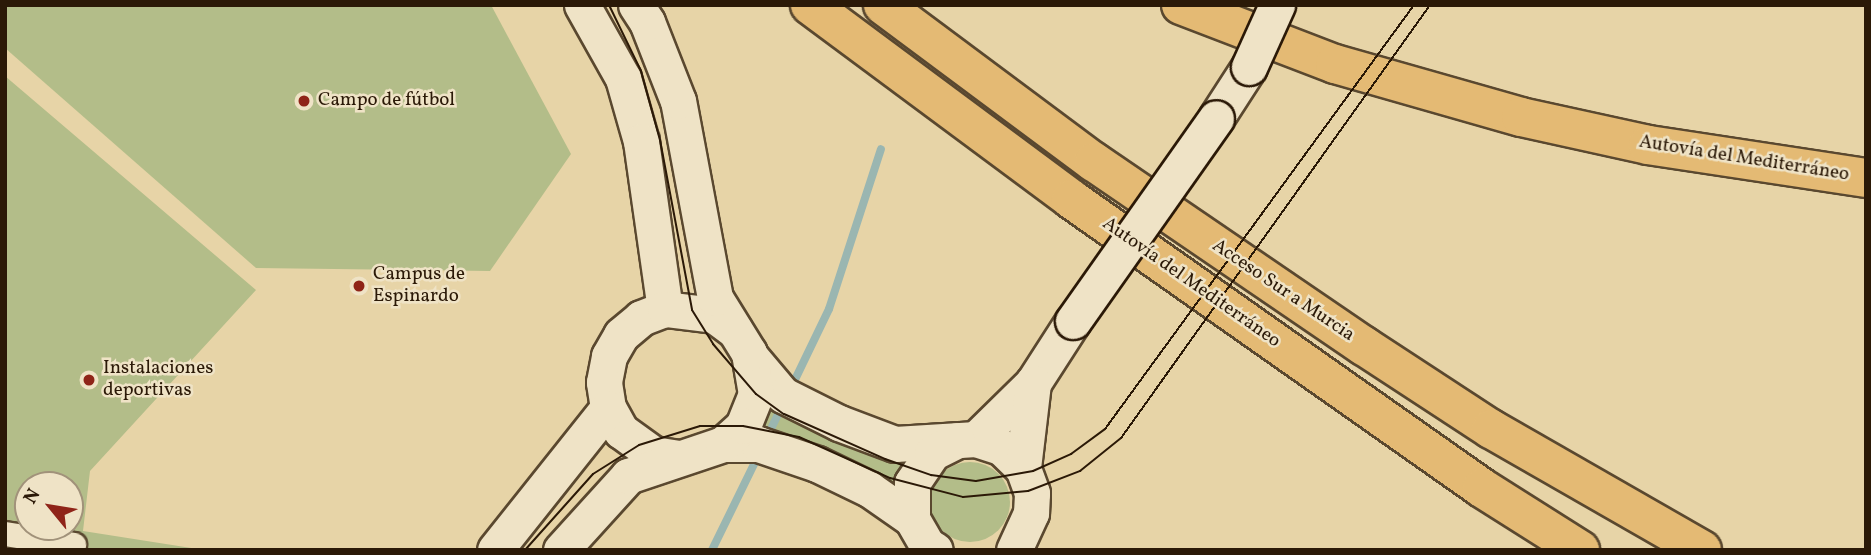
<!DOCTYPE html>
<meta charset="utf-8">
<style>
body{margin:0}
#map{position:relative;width:1871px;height:555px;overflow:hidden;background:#e7d4a7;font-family:Vollkorn,serif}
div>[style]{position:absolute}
.green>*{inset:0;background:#b3bd89}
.round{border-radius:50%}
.stream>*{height:8px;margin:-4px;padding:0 4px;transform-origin:4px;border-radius:4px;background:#9ab6b1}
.roads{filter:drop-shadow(2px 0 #5a482f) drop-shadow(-2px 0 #5a482f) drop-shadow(0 2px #5a482f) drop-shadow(0 -2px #5a482f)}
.street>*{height:24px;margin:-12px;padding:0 12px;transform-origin:12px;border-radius:12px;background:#efe3c6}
.secondary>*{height:35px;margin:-17.5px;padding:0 17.5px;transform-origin:17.5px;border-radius:17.5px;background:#efe3c6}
.highway>*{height:38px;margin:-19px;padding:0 19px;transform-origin:19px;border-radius:19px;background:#e4ba74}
.tram>*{height:2px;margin:-1px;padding:0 1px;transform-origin:1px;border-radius:1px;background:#2b1907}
.bridges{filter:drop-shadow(2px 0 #2b1907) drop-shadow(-2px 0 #2b1907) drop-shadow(0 2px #2b1907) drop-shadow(0 -2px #2b1907)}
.secondary-bridge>*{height:35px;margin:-17.5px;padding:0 17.5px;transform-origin:17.5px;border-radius:17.5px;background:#efe3c6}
.dots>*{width:19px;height:19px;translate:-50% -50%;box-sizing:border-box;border:4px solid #efe3c6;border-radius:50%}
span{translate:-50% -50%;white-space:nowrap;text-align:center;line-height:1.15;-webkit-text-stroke:5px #efe3c6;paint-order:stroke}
.poi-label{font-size:19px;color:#2b1907}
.left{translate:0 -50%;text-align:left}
.street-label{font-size:19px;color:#2b1907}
.frame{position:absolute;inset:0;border:7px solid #2b1907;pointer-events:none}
.north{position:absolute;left:14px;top:471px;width:70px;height:70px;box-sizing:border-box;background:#efe3c6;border:2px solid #a1927a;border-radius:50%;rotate:300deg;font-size:19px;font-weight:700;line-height:28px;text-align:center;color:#2b1907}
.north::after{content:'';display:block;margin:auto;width:24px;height:32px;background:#8f2418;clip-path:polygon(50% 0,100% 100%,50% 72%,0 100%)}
</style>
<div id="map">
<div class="green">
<div style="clip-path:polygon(5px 5px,491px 5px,571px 154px,490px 271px,256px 268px,5px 48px)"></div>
<div style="clip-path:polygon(evenodd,5px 76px,256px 290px,90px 471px,83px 531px,204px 550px,5px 550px,5px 76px,28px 485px,70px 485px,70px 527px,28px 527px,28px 485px)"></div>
<div style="clip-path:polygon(766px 391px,908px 458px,894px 490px,747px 434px)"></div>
<div class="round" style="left:930px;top:462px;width:80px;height:80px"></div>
</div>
<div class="stream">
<div style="left:790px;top:390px;width:90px;rotate:-64.3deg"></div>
<div style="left:829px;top:309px;width:168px;rotate:-72deg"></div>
<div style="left:767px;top:437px;width:37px;rotate:-64deg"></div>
<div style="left:712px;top:550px;width:109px;rotate:-63.9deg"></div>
</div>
<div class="roads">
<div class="street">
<div style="left:5px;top:534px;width:70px;rotate:9.1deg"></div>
</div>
<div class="secondary">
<div style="left:582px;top:5px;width:84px;rotate:60.7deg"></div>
<div style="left:623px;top:78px;width:66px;rotate:74.1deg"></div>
<div style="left:641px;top:141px;width:170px;rotate:81.9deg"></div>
<div style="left:1216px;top:118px;width:61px;rotate:-57.1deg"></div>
<div style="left:750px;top:356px;width:51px;rotate:49.8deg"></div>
<div style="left:783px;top:395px;width:63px;rotate:26.6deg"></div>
<div style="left:839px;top:423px;width:60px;rotate:20.6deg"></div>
<div style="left:895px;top:444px;width:81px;rotate:-3.5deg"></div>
<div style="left:976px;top:439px;width:26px;rotate:18deg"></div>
<div style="left:1001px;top:447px;width:30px;rotate:44deg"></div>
<div style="left:976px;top:439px;width:80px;rotate:-44.5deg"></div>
<div style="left:1033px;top:383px;width:74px;rotate:-57.2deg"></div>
<div style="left:723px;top:444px;width:35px"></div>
<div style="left:758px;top:444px;width:62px;rotate:18.7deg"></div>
<div style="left:817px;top:464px;width:58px;rotate:25.7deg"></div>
<div style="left:869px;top:489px;width:52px;rotate:34.9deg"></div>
<div style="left:912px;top:519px;width:30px;rotate:60deg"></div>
<div style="left:927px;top:545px;width:9px;rotate:32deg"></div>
<div style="left:679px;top:458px;width:26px;rotate:-171deg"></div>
<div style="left:653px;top:454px;width:39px;rotate:-144deg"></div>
<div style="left:621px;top:431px;width:26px;rotate:-119deg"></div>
<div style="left:608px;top:408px;width:26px;rotate:-99deg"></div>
<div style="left:604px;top:382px;width:26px;rotate:-79deg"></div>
<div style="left:609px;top:356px;width:24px;rotate:-60deg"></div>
<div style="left:621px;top:335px;width:26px;rotate:-40deg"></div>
<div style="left:641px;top:318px;width:26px;rotate:-21deg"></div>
<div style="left:665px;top:309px;width:49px;rotate:7deg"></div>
<div style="left:714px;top:315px;width:26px;rotate:37deg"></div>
<div style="left:912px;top:519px;width:36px;rotate:-90deg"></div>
<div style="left:912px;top:483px;width:36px;rotate:-56deg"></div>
<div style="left:932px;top:453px;width:28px;rotate:-27deg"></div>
<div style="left:495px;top:550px;width:181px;rotate:-51.5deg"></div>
<div style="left:561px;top:550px;width:100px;rotate:-47.8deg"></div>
<div style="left:628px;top:476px;width:100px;rotate:-18.6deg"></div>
<div style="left:723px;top:444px;width:27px;rotate:-42deg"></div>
<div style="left:743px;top:426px;width:35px;rotate:-68deg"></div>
<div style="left:756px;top:394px;width:42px;rotate:-99.7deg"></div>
<div style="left:749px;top:353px;width:65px;rotate:-121.7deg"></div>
<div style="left:715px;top:298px;width:200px;rotate:-100.6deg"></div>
<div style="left:678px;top:101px;width:85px;rotate:-111.4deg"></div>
<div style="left:647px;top:22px;width:20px;rotate:-123deg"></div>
<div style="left:1014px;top:550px;width:41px;rotate:-65.3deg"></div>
<div style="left:1031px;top:513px;width:20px;rotate:-87deg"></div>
<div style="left:1032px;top:493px;width:27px;rotate:-110deg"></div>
<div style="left:1023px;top:468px;width:86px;rotate:-83.3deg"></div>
</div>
<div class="highway">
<div style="left:810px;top:5px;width:325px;rotate:36.6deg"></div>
<div style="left:1071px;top:199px;width:502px;rotate:35.11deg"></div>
<div style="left:1482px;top:488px;width:116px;rotate:32.3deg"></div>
<div style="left:883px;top:5px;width:263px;rotate:36.7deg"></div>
<div style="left:1094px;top:162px;width:327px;rotate:34.3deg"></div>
<div style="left:1364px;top:346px;width:152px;rotate:33.2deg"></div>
<div style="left:1491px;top:429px;width:243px;rotate:29.8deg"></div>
<div style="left:1181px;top:5px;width:165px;rotate:21deg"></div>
<div style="left:1335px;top:64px;width:193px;rotate:15.9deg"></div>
<div style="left:1521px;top:117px;width:130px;rotate:12.4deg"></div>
<div style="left:1648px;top:145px;width:220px;rotate:8.6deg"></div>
</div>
</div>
<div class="tram">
<div style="left:609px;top:5px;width:73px;rotate:64.1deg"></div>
<div style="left:641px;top:71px;width:72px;rotate:74.6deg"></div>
<div style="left:660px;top:140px;width:173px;rotate:79.3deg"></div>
<div style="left:692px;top:310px;width:40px;rotate:58deg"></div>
<div style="left:713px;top:344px;width:66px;rotate:49.3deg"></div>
<div style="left:756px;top:394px;width:34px;rotate:36deg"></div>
<div style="left:784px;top:414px;width:111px;rotate:24deg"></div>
<div style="left:885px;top:459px;width:49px;rotate:19.2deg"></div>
<div style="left:931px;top:475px;width:45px;rotate:7.6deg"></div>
<div style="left:976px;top:481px;width:58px;rotate:-10deg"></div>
<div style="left:1033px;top:471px;width:42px;rotate:-24.1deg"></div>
<div style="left:1071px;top:454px;width:42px;rotate:-36.3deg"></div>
<div style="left:1105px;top:429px;width:525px;rotate:-53.92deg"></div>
<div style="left:525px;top:550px;width:102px;rotate:-48.2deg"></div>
<div style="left:593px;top:474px;width:54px;rotate:-32.2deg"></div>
<div style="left:639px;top:445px;width:64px;rotate:-17.3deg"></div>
<div style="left:700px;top:426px;width:43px"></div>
<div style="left:743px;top:426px;width:57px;rotate:11.1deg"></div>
<div style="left:799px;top:437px;width:100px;rotate:24.3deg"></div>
<div style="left:890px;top:478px;width:75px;rotate:14.6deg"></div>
<div style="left:963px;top:497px;width:65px;rotate:-5.3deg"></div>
<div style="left:1028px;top:491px;width:56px;rotate:-21deg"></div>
<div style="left:1080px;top:471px;width:53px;rotate:-38.8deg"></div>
<div style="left:1121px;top:438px;width:532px;rotate:-54.49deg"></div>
</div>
<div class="bridges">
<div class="secondary-bridge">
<div style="left:1249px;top:67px;width:68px;rotate:-65.7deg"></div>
<div style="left:1073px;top:321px;width:248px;rotate:-54.8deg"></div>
</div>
</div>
<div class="dots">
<div style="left:304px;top:101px;background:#8f2418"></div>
<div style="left:359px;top:286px;background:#8f2418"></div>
<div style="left:89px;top:380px;background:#8f2418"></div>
</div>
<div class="poi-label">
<span class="left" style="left:318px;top:101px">Campo de fútbol</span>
<span class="left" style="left:373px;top:286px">Campus de<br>Espinardo</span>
<span class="left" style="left:103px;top:380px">Instalaciones<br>deportivas</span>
</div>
<div class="street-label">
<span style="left:1744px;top:159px;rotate:9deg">Autovía del Mediterráneo</span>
<span style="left:1191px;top:283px;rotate:35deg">Autovía del Mediterráneo</span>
<span style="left:1283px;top:291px;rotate:34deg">Acceso Sur a Murcia</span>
</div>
<div class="frame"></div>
<div class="north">N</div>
</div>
